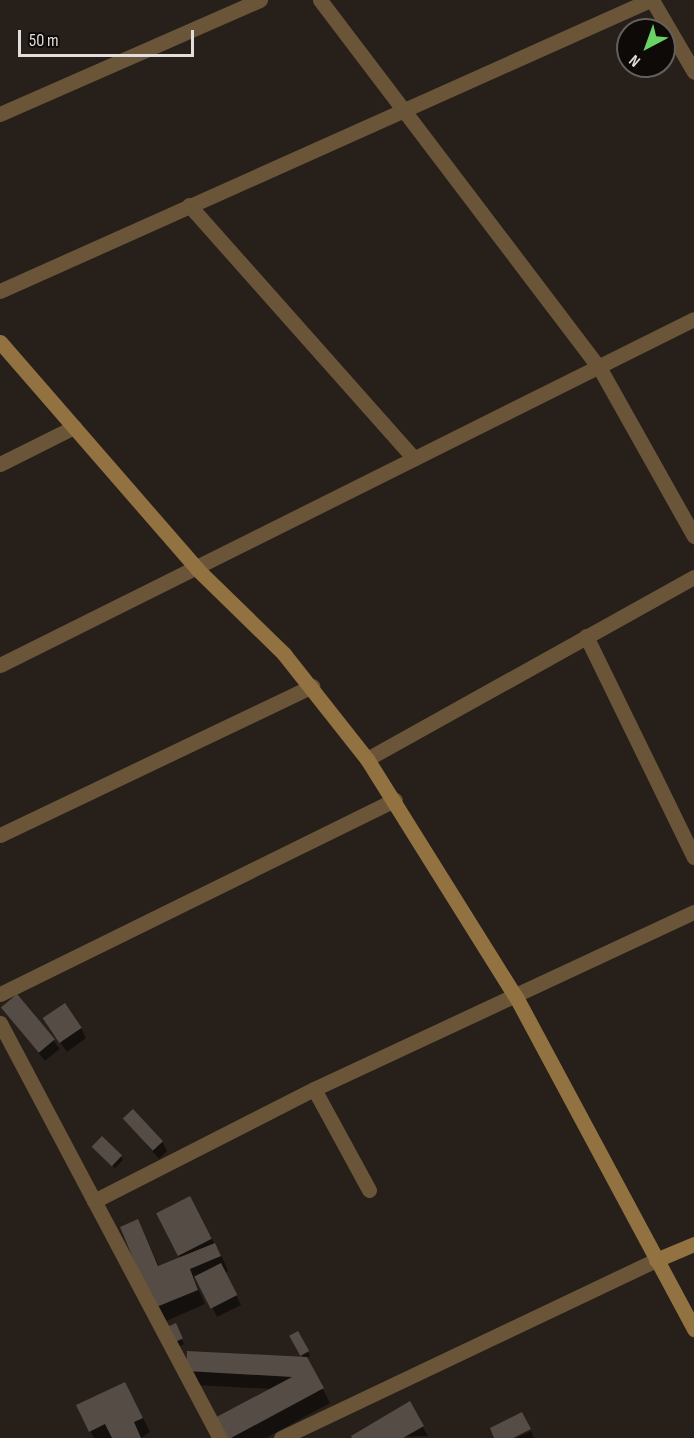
<!DOCTYPE html>
<style>
body{margin:0}
#map{position:relative;width:694px;height:1438px;overflow:hidden;background:#271f1a;font-family:"Sofia Sans Condensed",sans-serif}
div>[style]{position:absolute}
.shadow>*{inset:0;background:#0007;transform-origin:0 0}
.building>*{inset:0;background:#554c46;transform-origin:0 0}
.street>*{height:15px;margin:-7.5px;padding:0 7.5px;transform-origin:7.5px;border-radius:7.5px;background:#6a5538}
.secondary>*{height:15px;margin:-7.5px;padding:0 7.5px;transform-origin:7.5px;border-radius:7.5px;background:#937242}
span{translate:-50% -50%;white-space:nowrap;text-align:center;line-height:1.15;-webkit-text-stroke:4.5px #0d0a08;paint-order:stroke}
.north{position:absolute;left:616px;top:18px;width:60px;height:60px;box-sizing:border-box;background:#0d0a08;border:2px solid #635f5c;border-radius:50%;rotate:221deg;font-size:16px;font-weight:700;line-height:24px;text-align:center;color:#e3dedb}
.north::after{content:'';display:block;margin:auto;width:21px;height:27px;background:#69d464;clip-path:polygon(50% 0,100% 100%,50% 72%,0 100%)}
.scale{position:absolute;left:18px;top:30px;width:176px;height:27px;box-sizing:border-box;border:3px solid #e3dedb;border-top:0;padding-left:8px;font-size:18px;line-height:21px;white-space:nowrap;color:#e3dedb;-webkit-text-stroke:4px #0d0a08;paint-order:stroke}
</style>
<div id="map">
<div class="shadow">
<div style="left:17px;top:996px;width:68px;height:19px;rotate:51deg"></div>
<div style="clip-path:polygon(81px 1028px,86px 1038px,67px 1052px,51px 1029px)"></div>
<div style="clip-path:polygon(125px 1119px,162px 1141px,167px 1151px,159px 1159px)"></div>
<div style="clip-path:polygon(94px 1147px,121px 1156px,123px 1160px,115px 1168px)"></div>
<div style="clip-path:polygon(195px 1208px,223px 1259px,228px 1271px,225px 1273px,241px 1305px,217px 1317px,197px 1278px,194px 1279px,205px 1304px,164px 1322px,155px 1307px,138px 1221px,160px 1268px,180px 1258px,158px 1214px)"></div>
<div style="clip-path:polygon(178px 1330px,184px 1344px,174px 1349px)"></div>
<div style="clip-path:polygon(297px 1333px,310px 1356px,306px 1358px,330px 1403px,266px 1438px,220px 1438px,272px 1389px,196px 1385px,188px 1371px,303px 1358px,291px 1336px)"></div>
<div style="clip-path:polygon(133px 1398px,150px 1432px,141px 1438px,94px 1438px,90px 1431px)"></div>
<div style="clip-path:polygon(409px 1403px,428px 1436px,354px 1438px)"></div>
<div style="clip-path:polygon(531px 1431px,534px 1438px,516px 1438px)"></div>
</div>
<div class="building">
<div style="left:17px;top:994px;width:59px;height:21px;rotate:50deg"></div>
<div style="left:65px;top:1003px;width:30px;height:27px;rotate:56deg"></div>
<div style="left:133px;top:1109px;width:44px;height:14px;rotate:47deg"></div>
<div style="left:102px;top:1136px;width:28px;height:15px;rotate:44deg"></div>
<div style="left:190px;top:1196px;width:48px;height:38px;rotate:63deg"></div>
<div style="clip-path:polygon(138px 1219px,158px 1266px,215px 1243px,221px 1256px,190px 1269px,198px 1290px,154px 1308px,120px 1227px)"></div>
<div style="left:221px;top:1263px;width:36px;height:30px;rotate:63deg"></div>
<div style="left:176px;top:1323px;width:17px;height:14px;rotate:66deg"></div>
<div style="left:298px;top:1331px;width:23px;height:10px;rotate:61deg"></div>
<div style="clip-path:polygon(187px 1351px,307px 1357px,324px 1388px,231px 1438px,218px 1438px,209px 1421px,292px 1377px,186px 1371px)"></div>
<div style="clip-path:polygon(125px 1382px,143px 1418px,134px 1422px,141px 1438px,112px 1438px,105px 1424px,89px 1432px,76px 1405px)"></div>
<div style="clip-path:polygon(410px 1401px,424px 1426px,403px 1438px,352px 1438px,351px 1436px)"></div>
<div style="clip-path:polygon(522px 1412px,531px 1429px,513px 1438px,494px 1438px,490px 1428px)"></div>
</div>
<div class="street">
<div style="left:320px;top:0;width:461px;rotate:52.8deg"></div>
<div style="left:599px;top:367px;width:194px;rotate:60.7deg"></div>
<div style="left:652px;top:0;width:83px;rotate:59.7deg"></div>
<div style="left:0;top:114px;width:284px;rotate:-23.7deg"></div>
<div style="left:189px;top:205px;width:339px;rotate:48.4deg"></div>
<div style="left:0;top:291px;width:712px;rotate:-24.12deg"></div>
<div style="left:0;top:464px;width:83px;rotate:-26.6deg"></div>
<div style="left:586px;top:636px;width:246px;rotate:64deg"></div>
<div style="left:0;top:665px;width:775px;rotate:-26.5deg"></div>
<div style="left:367px;top:759px;width:374px;rotate:-29.1deg"></div>
<div style="left:0;top:835px;width:346px;rotate:-25.5deg"></div>
<div style="left:0;top:994px;width:440px;rotate:-26.2deg"></div>
<div style="left:0;top:1023px;width:470px;rotate:62.1deg"></div>
<div style="left:314px;top:1089px;width:115px;rotate:61.4deg"></div>
<div style="left:94px;top:1201px;width:247px;rotate:-27deg"></div>
<div style="left:314px;top:1089px;width:419px;rotate:-25deg"></div>
<div style="left:281px;top:1438px;width:415px;rotate:-25.4deg"></div>
</div>
<div class="secondary">
<div style="left:0;top:342px;width:301px;rotate:49deg"></div>
<div style="left:197px;top:569px;width:122px;rotate:44.3deg"></div>
<div style="left:284px;top:654px;width:134px;rotate:51.7deg"></div>
<div style="left:367px;top:759px;width:281px;rotate:58deg"></div>
<div style="left:516px;top:997px;width:377px;rotate:61.8deg"></div>
<div style="left:656px;top:1260px;width:41px;rotate:-22.8deg"></div>
</div>
<div class="north">N</div>
<div class="scale">50 m</div>
</div>
